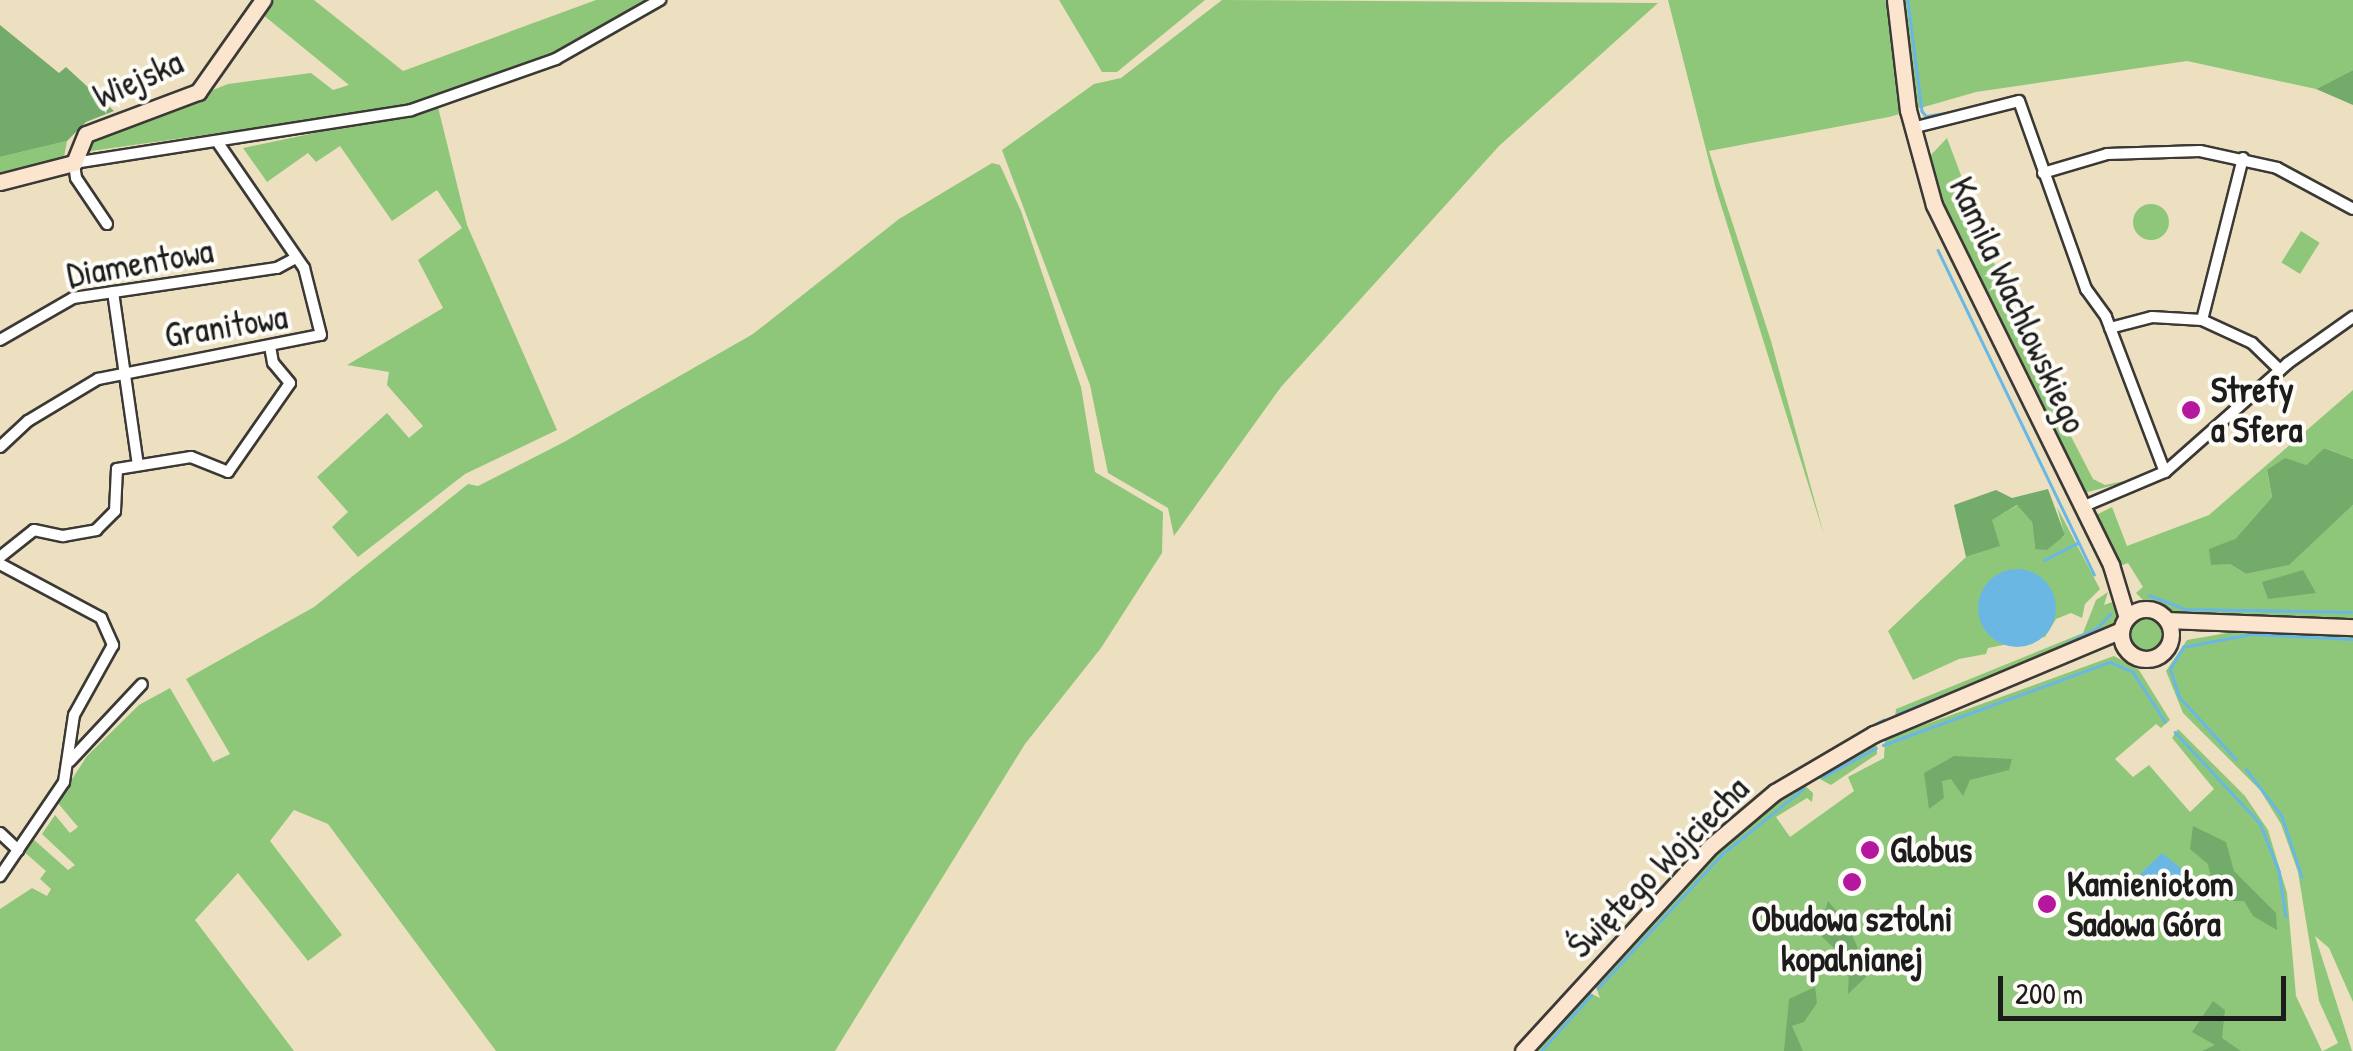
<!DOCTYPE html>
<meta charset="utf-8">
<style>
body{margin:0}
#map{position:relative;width:2353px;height:1051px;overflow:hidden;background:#ede0c0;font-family:"Patrick Hand",sans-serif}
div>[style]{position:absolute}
.green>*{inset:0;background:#8fc77a;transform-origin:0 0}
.round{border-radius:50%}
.forest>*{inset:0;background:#73ac6a}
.water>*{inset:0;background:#6ab7e4}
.stream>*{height:2.5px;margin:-1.25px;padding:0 1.25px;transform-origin:1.25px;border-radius:1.25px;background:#6ab7e4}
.roads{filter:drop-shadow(2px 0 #3b3935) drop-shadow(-2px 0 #3b3935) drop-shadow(0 2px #3b3935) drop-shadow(0 -2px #3b3935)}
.street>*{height:10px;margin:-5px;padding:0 5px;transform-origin:5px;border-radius:5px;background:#fff}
.secondary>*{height:15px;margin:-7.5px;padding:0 7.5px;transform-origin:7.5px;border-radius:7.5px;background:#fce5cf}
.secondary>.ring{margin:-7.5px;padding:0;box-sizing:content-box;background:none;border:15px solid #fce5cf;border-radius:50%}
.dots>*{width:28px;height:28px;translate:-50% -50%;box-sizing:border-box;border:5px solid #fdfcf7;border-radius:50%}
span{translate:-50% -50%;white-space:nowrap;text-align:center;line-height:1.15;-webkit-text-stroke:8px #fdfcf7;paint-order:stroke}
.street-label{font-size:35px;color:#1c1c1c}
.poi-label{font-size:35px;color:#1c1c1c;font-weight:700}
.left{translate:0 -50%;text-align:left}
.scale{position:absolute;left:1998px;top:976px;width:288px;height:45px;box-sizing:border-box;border:5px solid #1c1c1c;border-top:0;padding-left:12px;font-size:30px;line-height:35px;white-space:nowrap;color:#1c1c1c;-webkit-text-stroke:8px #fdfcf7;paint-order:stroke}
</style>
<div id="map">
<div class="green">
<div style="clip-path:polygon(274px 0,314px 0,403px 71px,596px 0,653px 0,525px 68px,411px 106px,84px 152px,99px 135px,228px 84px,311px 73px,333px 90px,349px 85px,262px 14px)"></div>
<div style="clip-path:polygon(1059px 0,1205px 0,1117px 72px,1102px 72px)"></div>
<div style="clip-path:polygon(1222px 0,1658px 3px,1499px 146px,1281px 387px,1174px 536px,1168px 508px,1108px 473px,1090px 385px,1002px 150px,1094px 84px,1121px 78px)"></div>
<div style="clip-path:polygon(1668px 0,2353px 0,2353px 70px,2316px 89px,2187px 61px,1976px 92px,1889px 117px,1709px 151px,1771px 341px,1824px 535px,1716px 189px)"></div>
<div style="clip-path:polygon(438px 107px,467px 225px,557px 430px,465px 474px,358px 557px,332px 527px,348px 512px,317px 477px,387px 413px,409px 438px,423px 426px,387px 385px,389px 372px,347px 365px,443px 308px,418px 260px,462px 228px,437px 190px,392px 221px,340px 146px,316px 162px,308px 153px,267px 182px,243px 148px)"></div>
<div style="clip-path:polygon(1947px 138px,2028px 353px,2093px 479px,2105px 485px,2149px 476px,2084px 493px,1947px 219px,1928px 158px)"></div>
<div style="clip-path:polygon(67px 141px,64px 157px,0 176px,0 157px)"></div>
<div style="clip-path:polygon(992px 163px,1000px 165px,1021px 211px,1081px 387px,1095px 472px,1163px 512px,1162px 553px,1101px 648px,1025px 744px,835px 1051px,496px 1051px,328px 824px,294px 810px,270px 841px,342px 935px,308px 961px,238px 873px,195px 920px,294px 1051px,0 1051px,0 909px,32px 888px,47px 896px,51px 889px,40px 879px,46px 871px,23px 851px,32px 838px,68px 870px,75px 865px,42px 834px,55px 815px,70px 833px,78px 827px,57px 802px,87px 756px,139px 705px,170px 688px,213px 762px,230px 754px,186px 679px,314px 607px,468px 484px,478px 486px,564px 442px,753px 334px,899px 219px)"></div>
<div class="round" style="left:2133px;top:204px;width:36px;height:36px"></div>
<div style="left:2301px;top:231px;width:22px;height:37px;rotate:32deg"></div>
<div style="clip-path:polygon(2353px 390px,2353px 459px,2324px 448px,2306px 465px,2267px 471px,2272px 497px,2235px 539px,2230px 564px,2246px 574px,2288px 565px,2353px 505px,2353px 619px,2168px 615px,2145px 602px,2136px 593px,2143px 587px,2128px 563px,2120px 566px,2096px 515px,2112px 507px,2127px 546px,2209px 515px)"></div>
<div style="clip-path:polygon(2018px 505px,2032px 522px,2035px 549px,2065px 536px,2057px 507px,2100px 589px,2085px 604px,2082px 618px,2071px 613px,2056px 619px,2045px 637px,1988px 648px,1986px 654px,1959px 659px,1913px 680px,1888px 631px,1966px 557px,1999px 546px,1991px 520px)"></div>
<div style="clip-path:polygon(2108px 592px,2104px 605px,2115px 601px,2118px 613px,2112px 627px,1895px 717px,1896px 709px,2083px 633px,2096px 600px)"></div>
<div class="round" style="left:2128px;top:616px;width:36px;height:36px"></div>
<div style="clip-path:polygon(2250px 629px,2353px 635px,2353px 1002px,2329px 948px,2315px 936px,2352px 1051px,2323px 1051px,2338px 1043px,2319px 1001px,2298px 872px,2281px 824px,2260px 790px,2183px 713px,2166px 671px,2187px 640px)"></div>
<div style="clip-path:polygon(2114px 656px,2139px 670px,2170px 720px,2161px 728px,2156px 724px,2115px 759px,2133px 777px,2149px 765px,2190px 812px,2214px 789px,2172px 738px,2178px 729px,2245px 796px,2268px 830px,2287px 893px,2296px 996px,2322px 1051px,1535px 1051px,1588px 992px,1600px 998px,1595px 985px,1727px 843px,1775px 801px,1802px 783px,1813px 793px,1812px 802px,1807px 798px,1776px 817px,1790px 837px,1854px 791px,1848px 777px,1884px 758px,1885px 739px)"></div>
<div style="clip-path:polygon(1870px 745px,1877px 746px,1877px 754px,1831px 785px,1818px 778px)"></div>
</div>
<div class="forest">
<div style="clip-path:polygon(0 25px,59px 73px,66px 67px,114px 111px,86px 122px,67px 141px,0 157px)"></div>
<div style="clip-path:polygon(2353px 70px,2353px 105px,2316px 89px)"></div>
<div style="clip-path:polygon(2324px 448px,2353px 459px,2353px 505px,2289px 565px,2246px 574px,2230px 564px,2211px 565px,2209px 549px,2235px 539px,2272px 497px,2267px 470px,2285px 458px,2306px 465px)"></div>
<div style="clip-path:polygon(2048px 489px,2065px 535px,2047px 550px,2035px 549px,2032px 522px,2017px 505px,1992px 520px,2000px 546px,1966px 557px,1954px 505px,1996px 490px,2012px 498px)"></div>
<div style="clip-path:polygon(2303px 570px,2316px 593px,2268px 599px,2262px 582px)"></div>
<div style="clip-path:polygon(1954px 756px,2012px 759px,2009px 770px,1970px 780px,1963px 796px,1951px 779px,1942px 781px,1944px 798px,1929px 809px,1924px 773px)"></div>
<div style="clip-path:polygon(2193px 826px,2226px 842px,2234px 871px,2276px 913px,2277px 930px,2253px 916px,2244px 901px,2227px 901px,2213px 888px,2208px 864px,2190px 849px)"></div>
<div style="clip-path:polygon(1828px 901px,1848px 925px,1865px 965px,1866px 977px,1848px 994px,1849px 962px,1818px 933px)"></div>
<div style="clip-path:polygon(1815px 987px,1817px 1003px,1804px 1022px,1792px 1026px,1803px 1051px,1784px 1051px,1789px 999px)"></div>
<div style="clip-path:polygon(2213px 1001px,2225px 1010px,2222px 1038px,2241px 1051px,2202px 1051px,2215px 1045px,2192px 1032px)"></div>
</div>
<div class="water">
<div class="round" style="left:1978px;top:569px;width:78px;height:78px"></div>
<div style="clip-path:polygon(2162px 853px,2200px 884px,2198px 889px,2143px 885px,2141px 873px)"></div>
</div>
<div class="stream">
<div style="left:1908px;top:0;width:112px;rotate:82.8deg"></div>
<div style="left:1922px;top:111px;width:6px;rotate:51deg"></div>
<div style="left:1926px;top:116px;width:25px;rotate:-9deg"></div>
<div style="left:1938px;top:250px;width:360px;rotate:64.3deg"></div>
<div style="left:2044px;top:560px;width:37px;rotate:-27deg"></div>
<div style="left:2149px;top:595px;width:39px;rotate:21deg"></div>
<div style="left:2185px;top:609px;width:166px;rotate:1deg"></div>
<div style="left:2047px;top:653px;width:56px;rotate:-26.6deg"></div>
<div style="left:2097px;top:628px;width:19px;rotate:-47deg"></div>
<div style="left:1897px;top:714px;width:74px;rotate:-21.4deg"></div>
<div style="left:1877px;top:723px;width:7px;rotate:-27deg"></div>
<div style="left:2175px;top:732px;width:125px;rotate:47deg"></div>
<div style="left:2260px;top:823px;width:52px;rotate:68.4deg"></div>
<div style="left:2279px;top:871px;width:46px;rotate:81.2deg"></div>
<div style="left:1883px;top:745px;width:242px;rotate:-20.1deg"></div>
<div style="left:2110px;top:662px;width:25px;rotate:23deg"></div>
<div style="left:2133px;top:672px;width:59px;rotate:56.9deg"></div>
<div style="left:2236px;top:760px;width:85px;rotate:-132.1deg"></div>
<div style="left:2179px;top:697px;width:29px;rotate:-108deg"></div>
<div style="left:2170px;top:669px;width:26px;rotate:-59deg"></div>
<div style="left:2183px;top:647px;width:69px;rotate:-10.8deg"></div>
<div style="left:2251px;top:634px;width:102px;rotate:2.8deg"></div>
<div style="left:2246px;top:769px;width:59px;rotate:52.5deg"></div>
<div style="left:2282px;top:816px;width:64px;rotate:71.8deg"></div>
<div style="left:1823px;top:777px;width:60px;rotate:-28.7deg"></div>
<div style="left:1598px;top:988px;width:181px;rotate:-47.2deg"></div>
<div style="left:1721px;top:855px;width:105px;rotate:-38.8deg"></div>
<div style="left:1541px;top:1051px;width:75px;rotate:-48.2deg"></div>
</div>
<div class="roads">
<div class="street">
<div style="left:1912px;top:128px;width:110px;rotate:-14.2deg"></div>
<div style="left:2019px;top:101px;width:200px;rotate:70.4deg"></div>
<div style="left:2086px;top:289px;width:34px;rotate:54deg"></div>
<div style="left:2106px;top:317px;width:166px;rotate:69.2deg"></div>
<div style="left:2043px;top:173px;width:67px;rotate:-16.5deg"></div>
<div style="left:2107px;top:154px;width:93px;rotate:-1.8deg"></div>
<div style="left:2200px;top:151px;width:79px;rotate:12.4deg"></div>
<div style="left:2277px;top:168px;width:86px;rotate:28.3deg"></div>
<div style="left:107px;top:224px;width:55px;rotate:-124deg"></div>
<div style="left:76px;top:178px;width:15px;rotate:-98deg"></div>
<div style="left:74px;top:163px;width:341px;rotate:-8.9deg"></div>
<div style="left:411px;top:110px;width:154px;rotate:-19.4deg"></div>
<div style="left:556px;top:59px;width:120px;rotate:-29.6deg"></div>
<div style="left:113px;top:292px;width:175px;rotate:81.8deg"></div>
<div style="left:2202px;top:320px;width:167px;rotate:-75.8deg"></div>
<div style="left:2110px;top:328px;width:43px;rotate:-14.7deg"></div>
<div style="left:2152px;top:317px;width:50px;rotate:3.4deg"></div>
<div style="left:2202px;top:320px;width:55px;rotate:24.7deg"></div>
<div style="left:2252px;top:343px;width:39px;rotate:44deg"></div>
<div style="left:0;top:340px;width:84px;rotate:-29.9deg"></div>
<div style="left:73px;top:298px;width:206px;rotate:-8.4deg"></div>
<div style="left:277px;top:268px;width:21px;rotate:-28deg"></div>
<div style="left:0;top:447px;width:38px;rotate:-43deg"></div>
<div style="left:28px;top:421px;width:82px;rotate:-31deg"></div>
<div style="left:98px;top:379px;width:227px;rotate:-11.2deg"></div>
<div style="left:321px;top:335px;width:69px;rotate:-104.2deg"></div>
<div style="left:304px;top:268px;width:152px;rotate:-124.5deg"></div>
<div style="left:2082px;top:507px;width:90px;rotate:-22.9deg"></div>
<div style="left:2165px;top:472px;width:164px;rotate:-41.5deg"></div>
<div style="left:2288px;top:363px;width:80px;rotate:-35.3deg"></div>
<div style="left:0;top:557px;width:43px;rotate:-38.5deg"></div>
<div style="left:34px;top:530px;width:30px;rotate:12deg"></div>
<div style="left:63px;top:536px;width:34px;rotate:-10deg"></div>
<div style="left:96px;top:530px;width:27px;rotate:-45deg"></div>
<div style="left:115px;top:511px;width:42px;rotate:-87.3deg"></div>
<div style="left:117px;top:469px;width:75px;rotate:-9.2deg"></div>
<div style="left:191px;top:457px;width:40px;rotate:22deg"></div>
<div style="left:228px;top:472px;width:108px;rotate:-55.1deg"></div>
<div style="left:290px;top:383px;width:26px;rotate:-130deg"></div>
<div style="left:273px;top:363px;width:17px;rotate:-100deg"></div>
<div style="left:0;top:564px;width:115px;rotate:28.1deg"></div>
<div style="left:101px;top:618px;width:30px;rotate:66deg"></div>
<div style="left:113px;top:645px;width:80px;rotate:119.1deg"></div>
<div style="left:74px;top:715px;width:68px;rotate:98.5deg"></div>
<div style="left:64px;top:782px;width:114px;rotate:124.2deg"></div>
<div style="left:70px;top:761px;width:105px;rotate:-46.9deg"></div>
<div style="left:0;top:833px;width:25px;rotate:43deg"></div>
</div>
<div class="secondary">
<div style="left:1895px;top:0;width:111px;rotate:83.3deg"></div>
<div style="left:1908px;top:110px;width:98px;rotate:74.7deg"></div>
<div style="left:1934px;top:205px;width:401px;rotate:63.8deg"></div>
<div style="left:2111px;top:565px;width:55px;rotate:73.2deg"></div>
<div style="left:0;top:182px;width:76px;rotate:-14.4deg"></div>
<div style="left:74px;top:163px;width:31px;rotate:-68deg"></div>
<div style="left:86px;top:134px;width:120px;rotate:-20.6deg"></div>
<div style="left:198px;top:92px;width:113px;rotate:-54.8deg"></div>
<div class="ring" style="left:2121px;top:609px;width:35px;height:35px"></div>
<div style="left:2167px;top:620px;width:186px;rotate:2.2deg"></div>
<div style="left:1523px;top:1051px;width:278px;rotate:-47.5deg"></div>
<div style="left:1711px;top:846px;width:84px;rotate:-40.2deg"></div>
<div style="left:1775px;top:792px;width:115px;rotate:-30.4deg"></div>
<div style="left:1874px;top:734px;width:268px;rotate:-22.8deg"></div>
</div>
</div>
<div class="dots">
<div style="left:2191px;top:410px;background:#b5179e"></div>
<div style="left:1870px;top:850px;background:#b5179e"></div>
<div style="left:1852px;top:882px;background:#b5179e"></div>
<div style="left:2047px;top:904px;background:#b5179e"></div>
</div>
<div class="street-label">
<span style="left:138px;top:79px;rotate:-24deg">Wiejska</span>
<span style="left:140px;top:263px;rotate:-10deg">Diamentowa</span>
<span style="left:2018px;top:305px;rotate:65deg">Kamila Wachlowskiego</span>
<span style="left:226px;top:326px;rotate:-9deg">Granitowa</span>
<span style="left:1658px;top:867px;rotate:-45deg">Świętego Wojciecha</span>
</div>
<div class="poi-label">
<span class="left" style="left:2211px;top:410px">Strefy<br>a Sfera</span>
<span class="left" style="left:1890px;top:850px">Globus</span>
<span class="left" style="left:2067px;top:904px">Kamieniołom<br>Sadowa Góra</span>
<span style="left:1852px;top:939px">Obudowa sztolni<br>kopalnianej</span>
</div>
<div class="scale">200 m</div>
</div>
